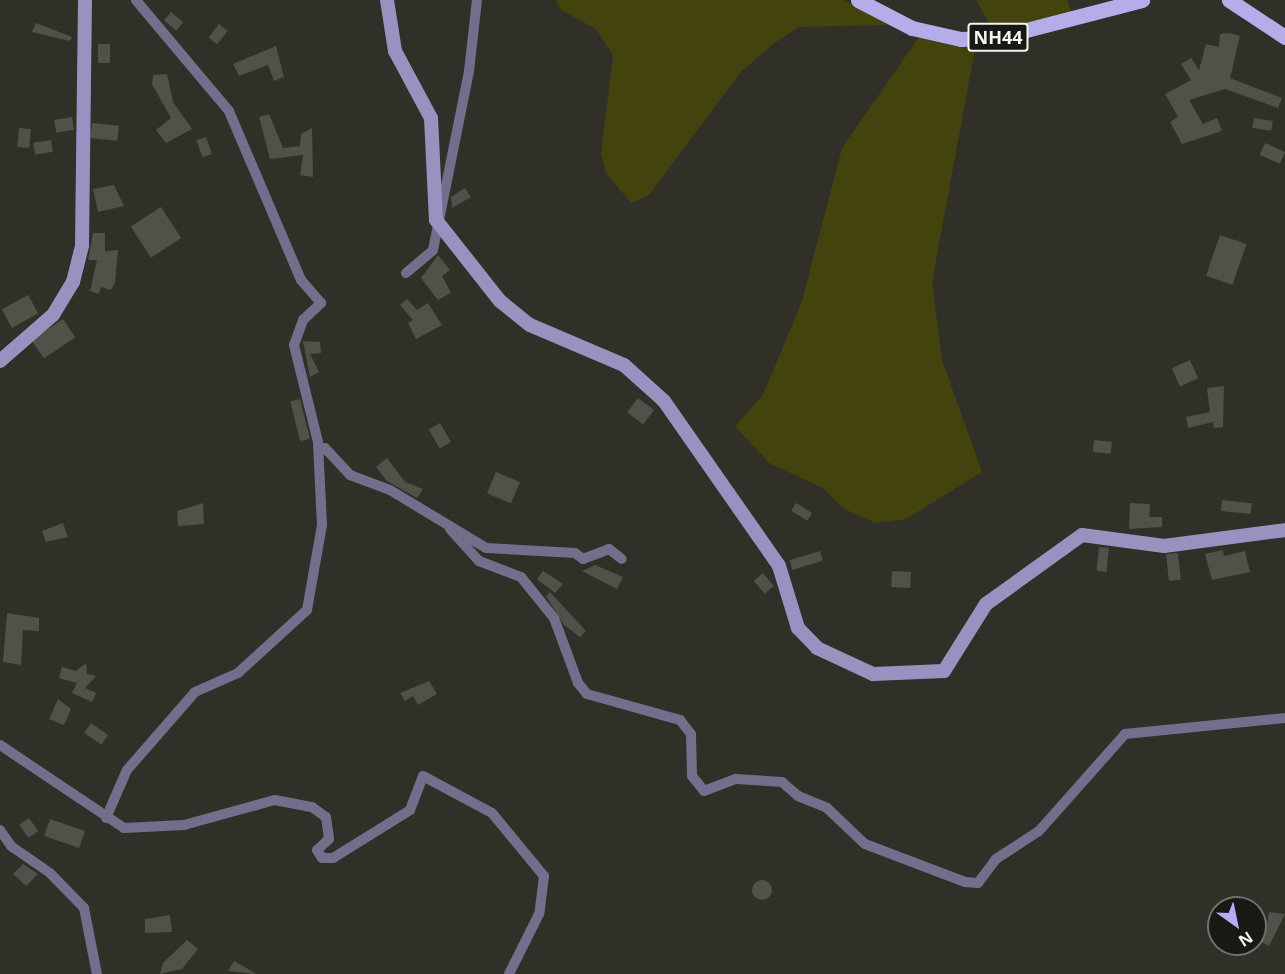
<!DOCTYPE html>
<style>
body{margin:0}
#map{position:relative;width:1285px;height:974px;overflow:hidden;background:#303029;font-family:"Noto Sans",sans-serif}
div>[style]{position:absolute}
.green>*{inset:0;background:#43430e}
.building>*{inset:0;background:#505148;transform-origin:0 0}
.round{border-radius:50%}
.street>*{height:10px;margin:-5px;padding:0 5px;transform-origin:5px;border-radius:5px;background:#726f8d}
.secondary>*{height:14px;margin:-7px;padding:0 7px;transform-origin:7px;border-radius:7px;background:#9892c1}
.primary>*{height:15px;margin:-7.5px;padding:0 7.5px;transform-origin:7.5px;border-radius:7.5px;background:#b5adea}
span{translate:-50% -50%;white-space:nowrap;text-align:center;line-height:1.15;-webkit-text-stroke:5px #181815;paint-order:stroke}
.shield-label span{padding:2px 4px;background:#181815;border:2px solid;border-radius:4px;-webkit-text-stroke-width:0}
.shield-label{font-size:18px;color:#f5f5f0;font-weight:700}
.north{position:absolute;left:1207px;top:896px;width:60px;height:60px;box-sizing:border-box;background:#181815;border:2px solid #70706d;border-radius:50%;rotate:147deg;font-size:16px;font-weight:700;line-height:24px;text-align:center;color:#f5f5f0}
.north::after{content:'';display:block;margin:auto;width:21px;height:27px;background:#b6abf8;clip-path:polygon(50% 0,100% 100%,50% 72%,0 100%)}
</style>
<div id="map">
<div class="green">
<div style="clip-path:polygon(556px 0,844px 0,889px 25px,799px 27px,773px 44px,741px 72px,649px 195px,631px 203px,606px 173px,601px 154px,613px 55px,596px 29px,561px 10px)"></div>
<div style="clip-path:polygon(976px 0,1067px 0,1072px 14px,995px 34px)"></div>
<div style="clip-path:polygon(919px 37px,975px 49px,932px 282px,942px 360px,982px 472px,906px 519px,876px 523px,844px 509px,823px 488px,769px 463px,735px 426px,763px 395px,802px 301px,842px 148px)"></div>
</div>
<div class="building">
<div style="left:171px;top:12px;width:16px;height:11px;rotate:40deg"></div>
<div style="clip-path:polygon(36px 23px,72px 37px,70px 41px,32px 32px)"></div>
<div style="left:219px;top:24px;width:11px;height:17px;rotate:38deg"></div>
<div style="clip-path:polygon(1229px 33px,1240px 36px,1230px 78px,1282px 98px,1278px 108px,1225px 89px,1189px 100px,1203px 124px,1217px 118px,1222px 131px,1182px 144px,1170px 122px,1178px 117px,1165px 94px,1191px 80px,1181px 64px,1191px 58px,1199px 70px,1206px 44px,1219px 47px,1220px 34px)"></div>
<div style="left:98px;top:44px;width:12px;height:19px"></div>
<div style="clip-path:polygon(276px 46px,284px 77px,274px 81px,268px 65px,239px 76px,233px 64px)"></div>
<div style="clip-path:polygon(167px 74px,173px 102px,192px 129px,166px 143px,156px 130px,171px 118px,152px 84px,153px 75px)"></div>
<div style="clip-path:polygon(269px 114px,283px 148px,300px 146px,301px 134px,312px 128px,313px 177px,300px 175px,303px 155px,270px 159px,259px 117px)"></div>
<div style="left:72px;top:117px;width:13px;height:18px;rotate:81deg"></div>
<div style="left:1254px;top:118px;width:19px;height:10px;rotate:9deg"></div>
<div style="left:92px;top:123px;width:27px;height:15px;rotate:6deg"></div>
<div style="left:19px;top:128px;width:12px;height:19px;rotate:5deg"></div>
<div style="left:206px;top:137px;width:18px;height:10px;rotate:71deg"></div>
<div style="left:51px;top:140px;width:12px;height:18px;rotate:81deg"></div>
<div style="left:1265px;top:143px;width:22px;height:13px;rotate:24deg"></div>
<div style="clip-path:polygon(114px 185px,124px 206px,98px 212px,93px 189px)"></div>
<div style="clip-path:polygon(465px 188px,471px 197px,452px 208px,451px 197px)"></div>
<div style="left:161px;top:207px;width:37px;height:36px;rotate:57deg"></div>
<div style="clip-path:polygon(93px 233px,105px 233px,105px 251px,118px 250px,115px 283px,111px 290px,101px 287px,99px 294px,90px 291px,97px 260px,88px 260px)"></div>
<div style="left:1220px;top:235px;width:28px;height:43px;rotate:19deg"></div>
<div style="clip-path:polygon(438px 255px,450px 270px,442px 276px,451px 293px,438px 300px,421px 278px)"></div>
<div style="left:28px;top:295px;width:21px;height:30px;rotate:61deg"></div>
<div style="clip-path:polygon(407px 299px,417px 310px,428px 303px,442px 325px,416px 339px,408px 323px,413px 320px,400px 305px)"></div>
<div style="left:63px;top:319px;width:22px;height:38px;rotate:56deg"></div>
<div style="clip-path:polygon(303px 341px,320px 342px,321px 353px,310px 354px,319px 372px,310px 377px)"></div>
<div style="left:1190px;top:360px;width:20px;height:20px;rotate:66deg"></div>
<div style="clip-path:polygon(1224px 386px,1223px 427px,1214px 428px,1213px 422px,1188px 428px,1186px 417px,1210px 412px,1207px 388px)"></div>
<div style="left:638px;top:398px;width:20px;height:18px;rotate:37deg"></div>
<div style="left:300px;top:399px;width:41px;height:10px;rotate:76deg"></div>
<div style="left:440px;top:423px;width:22px;height:13px;rotate:60deg"></div>
<div style="left:1094px;top:440px;width:18px;height:12px;rotate:6deg"></div>
<div style="clip-path:polygon(387px 458px,405px 482px,423px 489px,417px 498px,387px 481px,376px 467px)"></div>
<div style="left:496px;top:472px;width:26px;height:23px;rotate:23deg"></div>
<div style="left:1222px;top:500px;width:30px;height:11px;rotate:6deg"></div>
<div style="clip-path:polygon(203px 503px,204px 524px,178px 526px,177px 511px)"></div>
<div style="left:796px;top:503px;width:19px;height:9px;rotate:32deg"></div>
<div style="clip-path:polygon(1130px 503px,1150px 504px,1149px 517px,1162px 517px,1162px 527px,1129px 529px)"></div>
<div style="clip-path:polygon(63px 523px,68px 537px,46px 542px,42px 531px)"></div>
<div style="left:1099px;top:547px;width:10px;height:24px;rotate:6deg"></div>
<div style="clip-path:polygon(1223px 550px,1224px 556px,1245px 551px,1250px 572px,1212px 580px,1205px 554px)"></div>
<div style="left:820px;top:551px;width:10px;height:32px;rotate:73deg"></div>
<div style="left:1178px;top:553px;width:27px;height:12px;rotate:84deg"></div>
<div style="clip-path:polygon(595px 565px,623px 577px,617px 589px,582px 571px)"></div>
<div style="clip-path:polygon(543px 571px,563px 584px,555px 593px,537px 579px)"></div>
<div style="left:892px;top:571px;width:19px;height:16px;rotate:3deg"></div>
<div style="left:763px;top:573px;width:17px;height:12px;rotate:50deg"></div>
<div style="clip-path:polygon(550px 592px,586px 631px,580px 637px,564px 625px,546px 596px)"></div>
<div style="clip-path:polygon(7px 613px,39px 618px,39px 631px,23px 630px,21px 665px,3px 662px)"></div>
<div style="clip-path:polygon(86px 663px,87px 674px,96px 676px,85px 688px,96px 693px,92px 702px,72px 693px,77px 683px,59px 678px,62px 667px,76px 671px)"></div>
<div style="clip-path:polygon(429px 681px,437px 694px,418px 705px,413px 696px,405px 701px,400px 693px)"></div>
<div style="clip-path:polygon(58px 699px,71px 709px,64px 725px,49px 719px)"></div>
<div style="left:91px;top:723px;width:21px;height:12px;rotate:35deg"></div>
<div style="left:29px;top:818px;width:16px;height:12px;rotate:55deg"></div>
<div style="left:50px;top:819px;width:37px;height:18px;rotate:19deg"></div>
<div style="clip-path:polygon(23px 864px,38px 874px,26px 886px,13px 874px)"></div>
<div class="round" style="left:752px;top:880px;width:20px;height:20px"></div>
<div style="clip-path:polygon(1269px 912px,1285px 914px,1269px 946px,1255px 938px,1259px 922px,1267px 925px)"></div>
<div style="clip-path:polygon(170px 915px,172px 932px,145px 933px,145px 919px)"></div>
<div style="clip-path:polygon(187px 940px,198px 949px,182px 969px,160px 974px,163px 963px)"></div>
<div style="clip-path:polygon(234px 961px,257px 974px,228px 971px)"></div>
</div>
<div class="street">
<div style="left:406px;top:273px;width:35px;rotate:-40deg"></div>
<div style="left:433px;top:250px;width:183px;rotate:-78.6deg"></div>
<div style="left:469px;top:71px;width:71px;rotate:-83.6deg"></div>
<div style="left:319px;top:452px;width:7px;rotate:-34deg"></div>
<div style="left:325px;top:448px;width:37px;rotate:47deg"></div>
<div style="left:350px;top:475px;width:43px;rotate:20.6deg"></div>
<div style="left:390px;top:490px;width:112px;rotate:31.1deg"></div>
<div style="left:486px;top:548px;width:89px;rotate:3.2deg"></div>
<div style="left:575px;top:553px;width:10px;rotate:37deg"></div>
<div style="left:583px;top:559px;width:28px;rotate:-21deg"></div>
<div style="left:609px;top:549px;width:16px;rotate:38deg"></div>
<div style="left:450px;top:529px;width:43px;rotate:47.8deg"></div>
<div style="left:479px;top:561px;width:45px;rotate:20.9deg"></div>
<div style="left:521px;top:577px;width:53px;rotate:51.2deg"></div>
<div style="left:554px;top:618px;width:69px;rotate:69.7deg"></div>
<div style="left:578px;top:683px;width:14px;rotate:51deg"></div>
<div style="left:587px;top:694px;width:97px;rotate:15.6deg"></div>
<div style="left:680px;top:720px;width:18px;rotate:52deg"></div>
<div style="left:691px;top:734px;width:42px;rotate:88.6deg"></div>
<div style="left:692px;top:776px;width:19px;rotate:51deg"></div>
<div style="left:704px;top:791px;width:34px;rotate:-21deg"></div>
<div style="left:736px;top:779px;width:46px;rotate:3.7deg"></div>
<div style="left:782px;top:782px;width:21px;rotate:41deg"></div>
<div style="left:798px;top:796px;width:31px;rotate:22deg"></div>
<div style="left:827px;top:808px;width:52px;rotate:43.5deg"></div>
<div style="left:865px;top:844px;width:107px;rotate:20.8deg"></div>
<div style="left:965px;top:882px;width:13px;rotate:4deg"></div>
<div style="left:978px;top:883px;width:30px;rotate:-53deg"></div>
<div style="left:996px;top:859px;width:51px;rotate:-33.1deg"></div>
<div style="left:1039px;top:831px;width:130px;rotate:-48.4deg"></div>
<div style="left:1125px;top:734px;width:161px;rotate:-5.7deg"></div>
<div style="left:0;top:745px;width:149px;rotate:33.8deg"></div>
<div style="left:124px;top:828px;width:60px;rotate:-2.9deg"></div>
<div style="left:184px;top:825px;width:94px;rotate:-15.4deg"></div>
<div style="left:275px;top:800px;width:38px;rotate:11deg"></div>
<div style="left:312px;top:807px;width:17px;rotate:36deg"></div>
<div style="left:326px;top:817px;width:22px;rotate:82deg"></div>
<div style="left:329px;top:839px;width:16px;rotate:137deg"></div>
<div style="left:317px;top:850px;width:9px;rotate:58deg"></div>
<div style="left:322px;top:858px;width:11px"></div>
<div style="left:333px;top:858px;width:91px;rotate:-31.9deg"></div>
<div style="left:410px;top:810px;width:36px;rotate:-69deg"></div>
<div style="left:423px;top:776px;width:78px;rotate:28.2deg"></div>
<div style="left:492px;top:813px;width:82px;rotate:50.5deg"></div>
<div style="left:544px;top:876px;width:38px;rotate:97deg"></div>
<div style="left:539px;top:914px;width:67px;rotate:116.6deg"></div>
<div style="left:106px;top:818px;width:52px;rotate:-66.4deg"></div>
<div style="left:127px;top:770px;width:103px;rotate:-48.9deg"></div>
<div style="left:195px;top:692px;width:47px;rotate:-23.8deg"></div>
<div style="left:238px;top:673px;width:93px;rotate:-42.4deg"></div>
<div style="left:307px;top:610px;width:86px;rotate:-80deg"></div>
<div style="left:322px;top:525px;width:83px;rotate:-92.8deg"></div>
<div style="left:318px;top:442px;width:100px;rotate:-103.9deg"></div>
<div style="left:294px;top:345px;width:27px;rotate:-70deg"></div>
<div style="left:303px;top:320px;width:25px;rotate:-43deg"></div>
<div style="left:321px;top:303px;width:30px;rotate:-131deg"></div>
<div style="left:301px;top:280px;width:184px;rotate:-113.1deg"></div>
<div style="left:229px;top:111px;width:145px;rotate:-130deg"></div>
<div style="left:0;top:830px;width:19px;rotate:55deg"></div>
<div style="left:11px;top:846px;width:47px;rotate:34.7deg"></div>
<div style="left:50px;top:873px;width:49px;rotate:45.8deg"></div>
<div style="left:84px;top:908px;width:67px;rotate:78.9deg"></div>
</div>
<div class="secondary">
<div style="left:387px;top:0;width:52px;rotate:81.1deg"></div>
<div style="left:395px;top:51px;width:76px;rotate:61.8deg"></div>
<div style="left:431px;top:118px;width:102px;rotate:87.2deg"></div>
<div style="left:436px;top:220px;width:103px;rotate:51.7deg"></div>
<div style="left:500px;top:301px;width:38px;rotate:39deg"></div>
<div style="left:530px;top:325px;width:102px;rotate:23.1deg"></div>
<div style="left:624px;top:365px;width:54px;rotate:42deg"></div>
<div style="left:664px;top:401px;width:201px;rotate:55.1deg"></div>
<div style="left:779px;top:566px;width:65px;rotate:73deg"></div>
<div style="left:798px;top:628px;width:28px;rotate:46deg"></div>
<div style="left:817px;top:648px;width:62px;rotate:24.9deg"></div>
<div style="left:873px;top:674px;width:71px;rotate:-2.4deg"></div>
<div style="left:944px;top:671px;width:79px;rotate:-57.9deg"></div>
<div style="left:986px;top:604px;width:118px;rotate:-35.7deg"></div>
<div style="left:1082px;top:535px;width:83px;rotate:7.6deg"></div>
<div style="left:1164px;top:546px;width:122px;rotate:-7.5deg"></div>
<div style="left:0;top:361px;width:70px;rotate:-41deg"></div>
<div style="left:53px;top:315px;width:39px;rotate:-59deg"></div>
<div style="left:73px;top:282px;width:38px;rotate:-76deg"></div>
<div style="left:82px;top:245px;width:245px;rotate:-89.3deg"></div>
</div>
<div class="primary">
<div style="left:858px;top:0;width:61px;rotate:27.4deg"></div>
<div style="left:912px;top:28px;width:50px;rotate:12.7deg"></div>
<div style="left:961px;top:39px;width:34px;rotate:-2deg"></div>
<div style="left:995px;top:38px;width:152px;rotate:-14.5deg"></div>
<div style="left:1229px;top:0;width:67px;rotate:33.5deg"></div>
</div>
<div class="shield-label">
<span style="left:998px;top:37px">NH44</span>
</div>
<div class="north">N</div>
</div>
